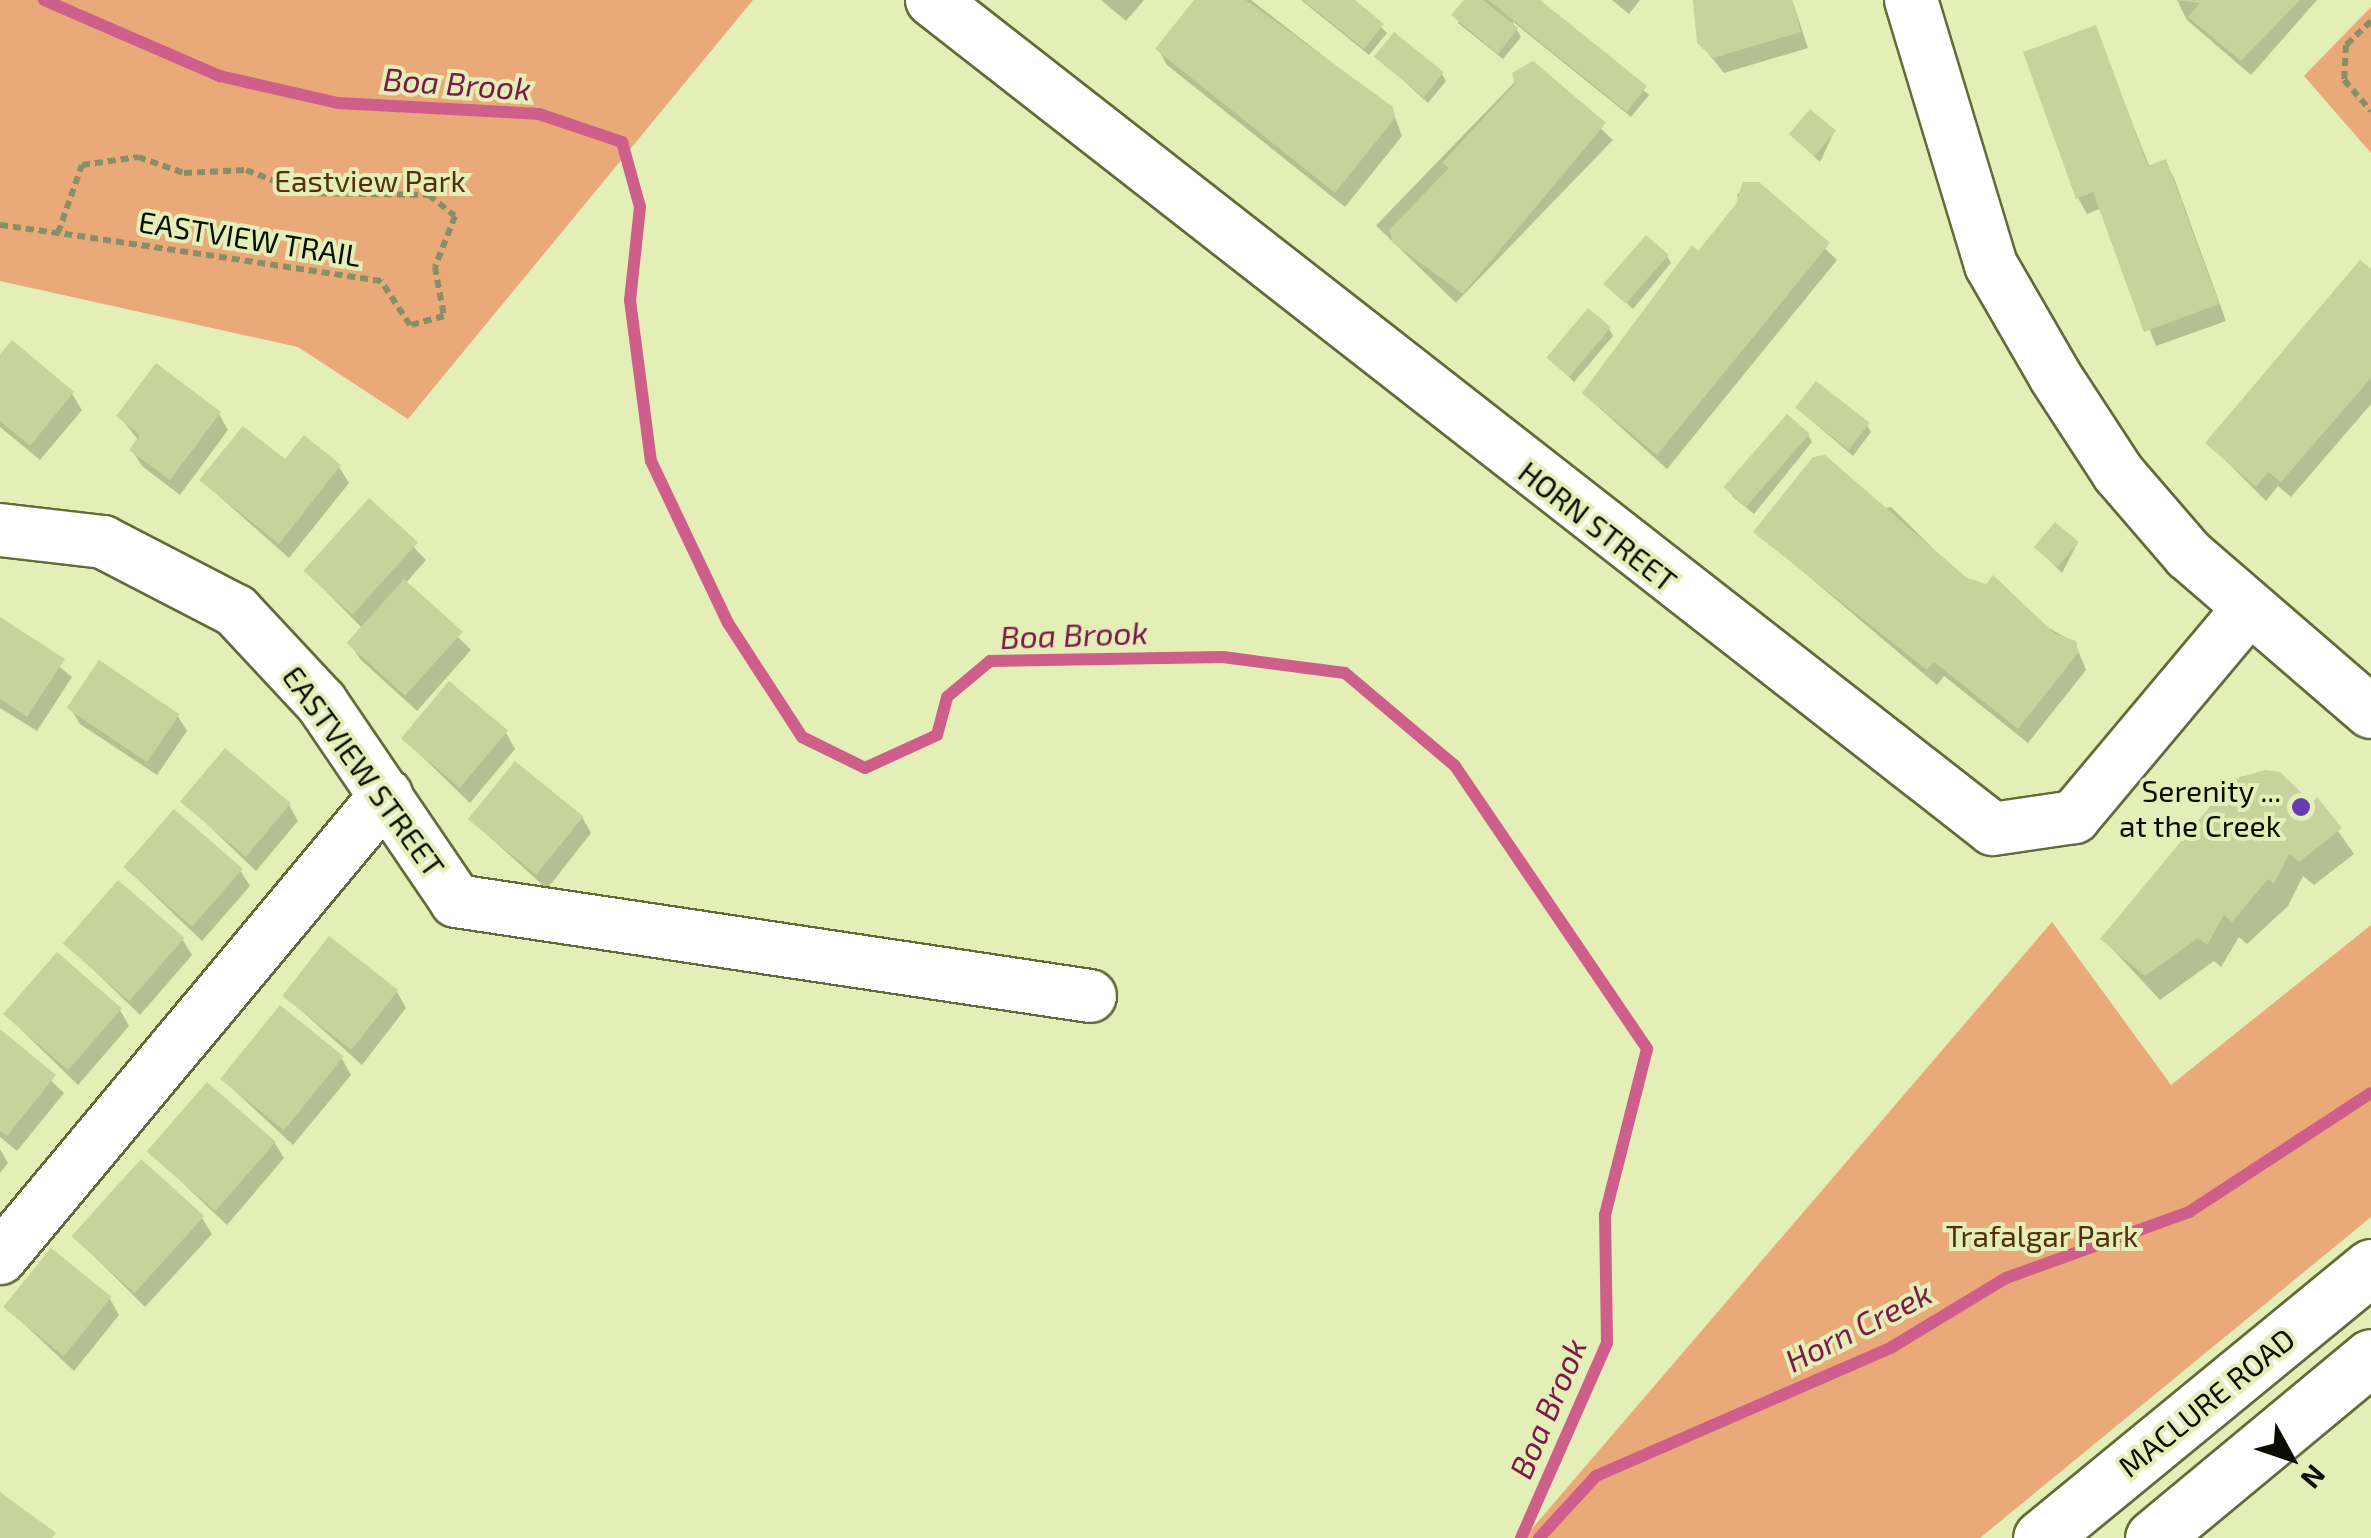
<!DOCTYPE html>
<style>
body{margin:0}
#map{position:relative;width:2371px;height:1538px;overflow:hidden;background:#e3efb7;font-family:"Exo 2",sans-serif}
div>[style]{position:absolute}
.green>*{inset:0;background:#eaa978}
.shadow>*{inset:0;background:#0003;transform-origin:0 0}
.stream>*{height:12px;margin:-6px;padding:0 6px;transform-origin:6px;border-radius:6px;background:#ce5f8b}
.building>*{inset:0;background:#c7d29c;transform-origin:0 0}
.path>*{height:6px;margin-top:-3px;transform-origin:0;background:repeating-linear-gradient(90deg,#878f69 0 8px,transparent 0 13px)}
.roads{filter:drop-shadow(2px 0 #626b39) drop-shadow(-2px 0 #626b39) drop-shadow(0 2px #626b39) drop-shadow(0 -2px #626b39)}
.minor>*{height:52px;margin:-26px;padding:0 26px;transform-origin:26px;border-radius:26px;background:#fff}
.major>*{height:55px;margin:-27.5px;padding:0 27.5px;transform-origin:27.5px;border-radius:27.5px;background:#fff}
.dots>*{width:28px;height:28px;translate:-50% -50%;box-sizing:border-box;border:5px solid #e3efb7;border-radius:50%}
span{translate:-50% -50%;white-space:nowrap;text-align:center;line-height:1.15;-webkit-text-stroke:8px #e3efb7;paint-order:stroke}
.park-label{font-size:30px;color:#542e0e}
.street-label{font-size:30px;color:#0b0d00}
.poi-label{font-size:30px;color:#0b0d00}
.right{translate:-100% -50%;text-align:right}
.water-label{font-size:32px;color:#7e1848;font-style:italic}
.north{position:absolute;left:2241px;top:1408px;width:100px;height:100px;-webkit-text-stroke:8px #e3efb7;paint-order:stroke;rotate:130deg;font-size:28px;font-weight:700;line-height:40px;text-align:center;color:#0b0d00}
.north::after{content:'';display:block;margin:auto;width:35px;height:45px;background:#0b0d00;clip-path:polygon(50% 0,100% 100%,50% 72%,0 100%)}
</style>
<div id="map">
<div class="green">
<div style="clip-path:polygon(0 0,753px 0,408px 419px,298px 347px,0 281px)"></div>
<div style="clip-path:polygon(2371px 7px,2371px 153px,2304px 76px)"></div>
<div style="clip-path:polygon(2052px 922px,2171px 1085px,2371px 925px,2371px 1217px,1980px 1538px,1524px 1538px)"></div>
</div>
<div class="shadow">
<div style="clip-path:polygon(1101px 0,1144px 0,1126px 21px)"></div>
<div style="clip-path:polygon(1197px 0,1251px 0,1392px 109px,1402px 136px,1345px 207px,1167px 65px,1158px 49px)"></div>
<div style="clip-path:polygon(1301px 0,1351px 0,1387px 33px,1369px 55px)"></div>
<div style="clip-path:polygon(1467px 0,1536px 0,1649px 95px,1631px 117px,1512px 21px,1521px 37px,1503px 59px,1458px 23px)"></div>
<div style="clip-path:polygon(1612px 0,1640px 0,1629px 14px)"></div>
<div style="clip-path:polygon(1696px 0,1792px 0,1808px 48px,1724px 73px,1700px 43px)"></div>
<div style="clip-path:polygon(2177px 0,2317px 0,2251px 75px,2187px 20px)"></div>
<div style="clip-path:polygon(2095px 28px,2150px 168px,2165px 162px,2174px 178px,2226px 321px,2156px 346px,2102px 208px,2087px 214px,2078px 198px)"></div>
<div style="clip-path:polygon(1377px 57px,1442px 74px,1446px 81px,1428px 103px)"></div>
<div style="left:1533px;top:63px;width:111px;height:226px;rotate:44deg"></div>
<div style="clip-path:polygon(1834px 132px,1820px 162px,1792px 135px)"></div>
<div style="clip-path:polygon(1758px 185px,1837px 260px,1667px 469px,1584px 394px,1739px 204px,1737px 194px)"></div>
<div style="clip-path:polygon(1667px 256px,1671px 263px,1633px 309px,1608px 285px)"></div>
<div style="clip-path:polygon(2371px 272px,2371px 404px,2291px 497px,2278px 486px,2266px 501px,2208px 443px)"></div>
<div style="clip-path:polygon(1609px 329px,1613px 336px,1574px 382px,1550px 358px)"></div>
<div style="clip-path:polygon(0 358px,72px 394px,82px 410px,40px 460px,0 427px)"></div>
<div style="clip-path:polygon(1798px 409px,1867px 425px,1871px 432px,1853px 456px)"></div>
<div style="clip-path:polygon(219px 414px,228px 430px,180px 495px,142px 466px,132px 450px,139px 441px,119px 416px)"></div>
<div style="clip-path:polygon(1808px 435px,1812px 442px,1754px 514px,1733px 497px,1729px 489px)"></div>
<div style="clip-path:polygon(285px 463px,339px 467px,349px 483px,289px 558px,202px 481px)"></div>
<div style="clip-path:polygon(370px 502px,426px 560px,405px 584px,471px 650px,417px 711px,360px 659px,350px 643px,363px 629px,307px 572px)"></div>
<div style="clip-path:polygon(1891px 507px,1965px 580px,2075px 643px,2086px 670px,2028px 743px,1944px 676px,1937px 685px,1756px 532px)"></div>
<div style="clip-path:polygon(2077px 544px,2062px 573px,2036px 547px)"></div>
<div style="clip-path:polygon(0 620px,72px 677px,37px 731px,0 708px)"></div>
<div style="clip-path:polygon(70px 708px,177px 715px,187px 731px,157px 775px,80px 724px)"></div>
<div style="clip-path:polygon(506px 733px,515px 749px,470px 803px,404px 739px)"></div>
<div style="clip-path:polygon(2265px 773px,2312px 807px,2317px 801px,2354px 854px,2314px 885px,2303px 876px,2288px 906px,2247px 944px,2239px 937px,2221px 967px,2214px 961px,2160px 1000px,2103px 939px,2240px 777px)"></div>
<div style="clip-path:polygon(183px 801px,289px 805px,298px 821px,256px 871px)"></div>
<div style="clip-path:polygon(582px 817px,591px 833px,547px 889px,471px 820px)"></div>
<div style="clip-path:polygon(126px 868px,240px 870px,250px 886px,202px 941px)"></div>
<div style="clip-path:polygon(182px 939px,192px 955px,140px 1015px,66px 943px)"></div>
<div style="clip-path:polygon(397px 992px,406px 1008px,362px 1065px,286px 997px)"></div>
<div style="clip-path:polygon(120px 1010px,129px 1026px,78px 1085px,6px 1015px)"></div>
<div style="clip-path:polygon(0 1032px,64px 1093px,17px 1151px,0 1137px)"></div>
<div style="clip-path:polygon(342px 1059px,351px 1075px,293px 1145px,222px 1079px)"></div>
<div style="clip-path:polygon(274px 1142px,284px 1158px,227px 1225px,150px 1152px)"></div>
<div style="clip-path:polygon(0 1149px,8px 1163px,0 1173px)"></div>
<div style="clip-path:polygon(202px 1218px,212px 1234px,145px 1307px,74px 1236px)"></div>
<div style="clip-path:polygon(110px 1299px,119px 1315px,74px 1371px,7px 1308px)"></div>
</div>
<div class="stream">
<div style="left:44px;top:0;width:192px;rotate:23.4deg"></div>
<div style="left:220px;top:76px;width:121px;rotate:12.9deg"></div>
<div style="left:338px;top:103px;width:201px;rotate:3.1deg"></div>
<div style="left:539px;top:114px;width:88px;rotate:18.6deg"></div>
<div style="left:622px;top:142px;width:67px;rotate:74.5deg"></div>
<div style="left:640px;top:207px;width:94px;rotate:96.1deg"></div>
<div style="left:630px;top:300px;width:162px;rotate:82.6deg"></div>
<div style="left:651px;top:461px;width:179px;rotate:64.6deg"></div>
<div style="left:728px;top:623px;width:136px;rotate:57deg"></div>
<div style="left:802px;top:737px;width:70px;rotate:26.2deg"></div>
<div style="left:865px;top:768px;width:79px;rotate:-24.6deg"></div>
<div style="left:937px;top:735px;width:39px;rotate:-75deg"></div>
<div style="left:947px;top:697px;width:56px;rotate:-39.9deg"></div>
<div style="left:990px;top:661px;width:233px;rotate:-1deg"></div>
<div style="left:1223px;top:657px;width:123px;rotate:7.5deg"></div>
<div style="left:1345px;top:673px;width:144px;rotate:40.2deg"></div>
<div style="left:1455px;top:766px;width:342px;rotate:55.8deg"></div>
<div style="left:1647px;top:1049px;width:171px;rotate:104.2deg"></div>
<div style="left:1605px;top:1215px;width:128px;rotate:89.1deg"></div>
<div style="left:1607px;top:1343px;width:213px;rotate:113.8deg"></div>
<div style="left:1539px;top:1538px;width:84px;rotate:-47.4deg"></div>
<div style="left:1596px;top:1476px;width:323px;rotate:-23.5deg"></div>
<div style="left:1892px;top:1347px;width:133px;rotate:-31.2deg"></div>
<div style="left:2006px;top:1278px;width:195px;rotate:-19.8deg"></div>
<div style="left:2189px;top:1212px;width:217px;rotate:-33.2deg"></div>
</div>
<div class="building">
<div style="clip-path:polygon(1194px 0,1246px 0,1393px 107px,1395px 118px,1335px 193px,1155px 49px)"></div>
<div style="clip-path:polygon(1303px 0,1355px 0,1384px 24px,1364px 49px)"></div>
<div style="clip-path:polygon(1464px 0,1483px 0,1518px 28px,1498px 54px,1451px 15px)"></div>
<div style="clip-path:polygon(1488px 0,1540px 0,1647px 86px,1627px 112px)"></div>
<div style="clip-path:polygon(1693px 0,1792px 0,1801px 32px,1713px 58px,1697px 43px)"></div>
<div style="clip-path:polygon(2175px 0,2300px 0,2241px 61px,2188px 17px,2200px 3px)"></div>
<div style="clip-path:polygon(2096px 25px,2148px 166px,2166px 159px,2219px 304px,2144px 332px,2093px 192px,2076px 199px,2023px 52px)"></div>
<div style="left:1394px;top:32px;width:64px;height:32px;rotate:39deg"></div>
<div style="clip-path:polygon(1533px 61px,1606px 123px,1463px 294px,1393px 243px,1389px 230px,1449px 168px,1442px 163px,1515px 84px,1512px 73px)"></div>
<div style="left:1810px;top:109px;width:34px;height:33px;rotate:40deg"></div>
<div style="clip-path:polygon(1743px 182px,1759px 182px,1830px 243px,1657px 455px,1582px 393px,1692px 245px,1698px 251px,1736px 204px)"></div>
<div style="left:1646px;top:235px;width:30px;height:65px;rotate:41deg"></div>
<div style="clip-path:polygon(2360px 260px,2371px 269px,2371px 378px,2281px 482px,2268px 472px,2256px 487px,2205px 443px)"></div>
<div style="left:1588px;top:308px;width:30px;height:65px;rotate:40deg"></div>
<div style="clip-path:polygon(12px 340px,74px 392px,30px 446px,0 421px,0 354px)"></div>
<div style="clip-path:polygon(156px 363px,221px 412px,170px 480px,129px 450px,140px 435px,116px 416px)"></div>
<div style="left:1816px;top:381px;width:68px;height:34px;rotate:38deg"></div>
<div style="left:1787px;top:414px;width:30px;height:97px;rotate:41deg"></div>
<div style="clip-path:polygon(243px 426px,285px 459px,304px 435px,341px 465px,279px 544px,199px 480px)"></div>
<div style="clip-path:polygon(1825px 455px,1967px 578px,1986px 584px,1993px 575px,2055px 634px,2076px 641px,2078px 653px,2018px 729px,1934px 662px,1927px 670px,1753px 532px,1813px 457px)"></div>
<div style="left:369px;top:498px;width:66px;height:98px;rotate:42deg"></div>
<div style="left:2055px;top:522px;width:31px;height:33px;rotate:40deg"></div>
<div style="left:404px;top:579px;width:79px;height:86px;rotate:42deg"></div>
<div style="clip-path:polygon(0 617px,65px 659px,27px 717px,0 699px)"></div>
<div style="left:99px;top:660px;width:97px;height:58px;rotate:34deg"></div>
<div style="left:449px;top:681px;width:77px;height:75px;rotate:40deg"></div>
<div style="left:225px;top:748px;width:86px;height:70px;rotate:40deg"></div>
<div style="left:515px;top:761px;width:88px;height:75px;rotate:39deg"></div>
<div style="clip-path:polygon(2265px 770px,2280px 772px,2312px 803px,2317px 797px,2342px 828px,2299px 862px,2289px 854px,2274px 884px,2268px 879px,2232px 922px,2224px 915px,2207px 945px,2198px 938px,2145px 976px,2100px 939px,2232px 780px)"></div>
<div style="left:174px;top:809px;width:91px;height:77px;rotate:41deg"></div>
<div style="left:118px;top:880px;width:88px;height:84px;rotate:41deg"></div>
<div style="left:329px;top:936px;width:88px;height:76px;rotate:38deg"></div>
<div style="left:57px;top:952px;width:86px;height:82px;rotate:41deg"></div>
<div style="left:280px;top:1005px;width:82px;height:95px;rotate:39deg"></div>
<div style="clip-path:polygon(0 1029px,56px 1075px,7px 1136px,0 1131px)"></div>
<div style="left:207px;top:1082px;width:91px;height:92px;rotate:41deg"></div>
<div style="left:141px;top:1159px;width:85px;height:104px;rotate:42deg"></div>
<div style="left:51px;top:1248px;width:78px;height:76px;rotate:39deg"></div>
<div style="clip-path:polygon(0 1492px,56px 1533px,52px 1538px,0 1538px)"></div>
</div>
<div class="path">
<div style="left:2371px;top:21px;width:35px;rotate:136deg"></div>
<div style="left:2346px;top:45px;width:35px;rotate:93deg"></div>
<div style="left:2344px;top:80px;width:41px;rotate:48.9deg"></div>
<div style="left:138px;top:157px;width:49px;rotate:19.2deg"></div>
<div style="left:184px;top:173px;width:62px;rotate:-2.8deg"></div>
<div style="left:246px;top:170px;width:64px;rotate:21deg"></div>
<div style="left:306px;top:193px;width:123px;rotate:0.9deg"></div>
<div style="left:429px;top:195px;width:33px;rotate:39deg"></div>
<div style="left:455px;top:216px;width:55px;rotate:111.4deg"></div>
<div style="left:435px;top:267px;width:50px;rotate:79.6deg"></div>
<div style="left:444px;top:316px;width:35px;rotate:165deg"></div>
<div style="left:410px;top:325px;width:53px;rotate:-123.4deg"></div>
<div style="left:381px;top:281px;width:327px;rotate:-171.5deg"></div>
<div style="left:58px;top:233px;width:72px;rotate:-70.6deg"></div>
<div style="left:82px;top:165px;width:57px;rotate:-8.1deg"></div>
<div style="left:0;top:225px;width:59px;rotate:7.9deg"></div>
</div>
<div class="roads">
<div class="minor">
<div style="left:932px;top:0;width:1346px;rotate:38deg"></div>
<div style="left:1993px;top:829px;width:82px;rotate:-8.4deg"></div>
<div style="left:2074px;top:817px;width:268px;rotate:-50deg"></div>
<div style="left:1911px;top:0;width:277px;rotate:73.2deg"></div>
<div style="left:1991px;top:265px;width:128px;rotate:60deg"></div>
<div style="left:2055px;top:376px;width:117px;rotate:56.9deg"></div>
<div style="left:2119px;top:474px;width:107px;rotate:49.2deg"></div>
<div style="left:2189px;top:555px;width:240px;rotate:40.8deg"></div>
<div style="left:0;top:530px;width:104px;rotate:6.6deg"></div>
<div style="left:103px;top:542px;width:150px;rotate:27.4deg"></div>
<div style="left:236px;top:611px;width:125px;rotate:47deg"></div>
<div style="left:321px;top:702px;width:240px;rotate:55.8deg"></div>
<div style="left:456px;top:901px;width:641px;rotate:8.52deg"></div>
<div style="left:0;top:1258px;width:603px;rotate:-50.18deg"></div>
</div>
<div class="major">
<div style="left:2041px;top:1538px;width:427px;rotate:-39.4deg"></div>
<div style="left:2153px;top:1538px;width:283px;rotate:-39.7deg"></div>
</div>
</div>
<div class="dots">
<div style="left:2301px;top:807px;background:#6a3ab1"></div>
</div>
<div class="park-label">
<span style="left:370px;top:180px">Eastview Park</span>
<span style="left:2042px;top:1235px">Trafalgar Park</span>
</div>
<div class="street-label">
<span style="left:250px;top:238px;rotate:9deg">EASTVIEW TRAIL</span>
<span style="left:1598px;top:526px;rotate:38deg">HORN STREET</span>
<span style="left:364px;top:771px;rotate:54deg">EASTVIEW STREET</span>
<span style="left:2206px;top:1402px;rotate:-39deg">MACLURE ROAD</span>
</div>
<div class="poi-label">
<span class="right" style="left:2281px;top:807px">Serenity ...<br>at the Creek</span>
</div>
<div class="water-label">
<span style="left:457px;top:83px;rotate:4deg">Boa Brook</span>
<span style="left:1074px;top:634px;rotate:-2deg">Boa Brook</span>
<span style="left:1858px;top:1326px;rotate:-27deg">Horn Creek</span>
<span style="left:1547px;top:1408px;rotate:-67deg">Boa Brook</span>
</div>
<div class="north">N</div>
</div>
